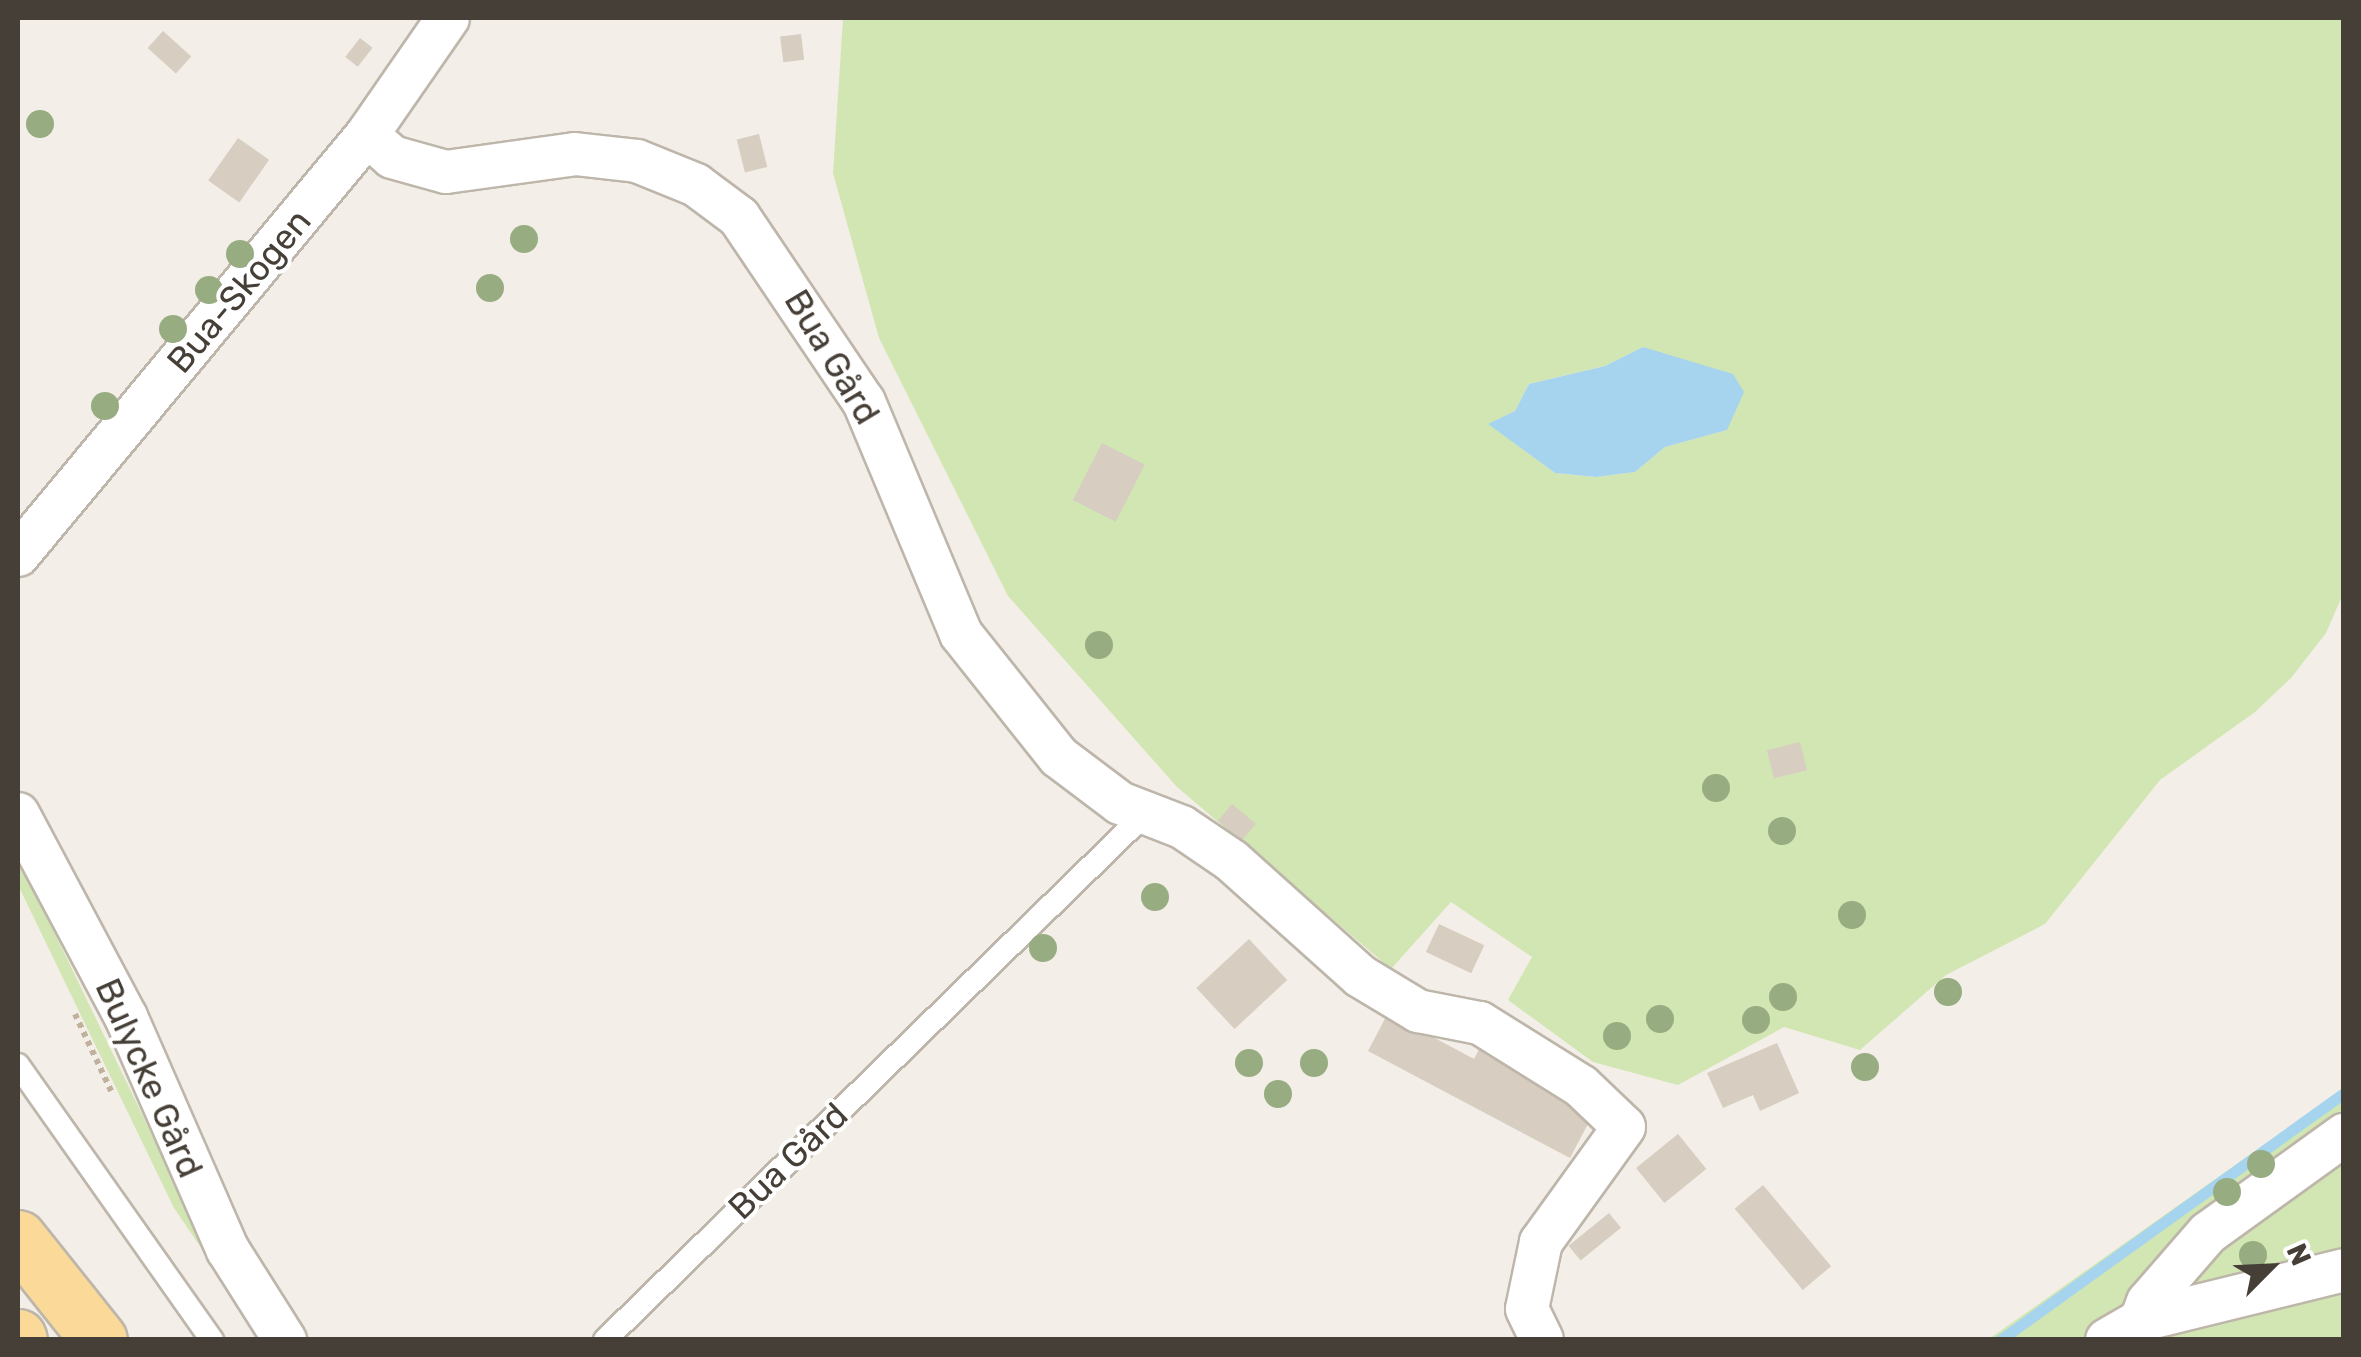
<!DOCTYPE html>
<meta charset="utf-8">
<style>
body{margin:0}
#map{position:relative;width:2361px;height:1357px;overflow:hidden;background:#f3efe8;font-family:Rubik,sans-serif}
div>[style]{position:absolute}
.green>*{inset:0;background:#d1e6b2}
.water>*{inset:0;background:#a6d4ee}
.stream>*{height:11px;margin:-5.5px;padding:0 5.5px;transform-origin:5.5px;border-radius:5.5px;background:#a6d4ee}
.building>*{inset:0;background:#d7cdc0;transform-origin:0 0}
.path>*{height:6px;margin-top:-3px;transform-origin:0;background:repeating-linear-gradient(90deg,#c0b19c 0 5px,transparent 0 10px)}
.roads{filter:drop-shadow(2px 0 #beb6aa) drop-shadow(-2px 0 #beb6aa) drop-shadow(0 2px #beb6aa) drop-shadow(0 -2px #beb6aa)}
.service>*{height:22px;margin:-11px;padding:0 11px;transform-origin:11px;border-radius:11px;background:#fff}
.minor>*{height:42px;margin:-21px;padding:0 21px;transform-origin:21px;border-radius:21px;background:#fff}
.primary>*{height:55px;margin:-27.5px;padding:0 27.5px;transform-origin:27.5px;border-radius:27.5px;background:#fbda99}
.trees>*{width:28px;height:28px;margin:-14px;border-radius:50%;background:#97ac81}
span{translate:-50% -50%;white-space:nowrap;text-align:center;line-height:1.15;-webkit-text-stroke:8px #fff;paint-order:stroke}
.street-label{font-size:35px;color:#463f37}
.frame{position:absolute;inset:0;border:20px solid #463f37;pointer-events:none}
.north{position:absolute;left:2221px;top:1217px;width:100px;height:100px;-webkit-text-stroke:8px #fff;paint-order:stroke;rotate:66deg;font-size:28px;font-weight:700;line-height:40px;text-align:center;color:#463f37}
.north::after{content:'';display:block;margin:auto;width:35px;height:45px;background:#463f37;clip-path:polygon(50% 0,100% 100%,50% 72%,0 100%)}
</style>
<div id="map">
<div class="green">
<div style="clip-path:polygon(evenodd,843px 18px,2343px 18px,2343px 594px,2326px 633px,2291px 678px,2255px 712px,2160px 780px,2045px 924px,1946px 975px,1860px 1050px,1784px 1027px,1678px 1085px,1593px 1062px,1508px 1000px,1532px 957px,1451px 902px,1391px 969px,1177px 787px,1008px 596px,879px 338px,833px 173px,843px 18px,1643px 347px,1727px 430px,1665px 447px,1635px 472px,1596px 477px,1555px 473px,1489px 424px,1515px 411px,1529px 384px,1605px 366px,1643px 347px)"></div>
<div style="clip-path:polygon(18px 857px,179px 1191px,263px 1339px,174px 1208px,18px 885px)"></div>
<div style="clip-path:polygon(2343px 1089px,2343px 1339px,1989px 1339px)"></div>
</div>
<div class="water">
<div style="clip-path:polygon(1643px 347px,1733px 374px,1744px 392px,1727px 430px,1665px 447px,1635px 472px,1596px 477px,1555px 473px,1488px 424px,1515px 411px,1529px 384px,1605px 366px)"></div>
</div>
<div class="stream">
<div style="left:2000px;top:1340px;width:423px;rotate:-35.7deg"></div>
</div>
<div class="building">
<div style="left:163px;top:31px;width:38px;height:23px;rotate:42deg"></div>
<div style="left:801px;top:34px;width:26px;height:21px;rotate:83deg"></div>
<div style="left:360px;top:38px;width:16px;height:24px;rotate:38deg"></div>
<div style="left:759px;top:134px;width:34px;height:23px;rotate:76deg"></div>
<div style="left:238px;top:138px;width:38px;height:52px;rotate:35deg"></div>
<div style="left:1102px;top:443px;width:48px;height:64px;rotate:27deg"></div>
<div style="left:1800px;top:742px;width:29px;height:34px;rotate:76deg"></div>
<div style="left:1232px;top:804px;width:31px;height:22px;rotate:40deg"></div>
<div style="left:1439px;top:924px;width:50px;height:31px;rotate:25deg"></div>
<div style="left:1249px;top:939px;width:56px;height:72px;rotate:47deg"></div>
<div style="clip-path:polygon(1388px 1013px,1474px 1059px,1482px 1044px,1598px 1105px,1570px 1158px,1368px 1051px)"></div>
<div style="clip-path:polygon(1777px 1043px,1799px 1093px,1760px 1111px,1753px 1095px,1723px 1108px,1707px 1073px)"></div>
<div style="left:1678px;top:1134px;width:45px;height:54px;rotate:51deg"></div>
<div style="left:1763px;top:1185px;width:106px;height:37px;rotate:50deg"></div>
<div style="left:1609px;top:1213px;width:19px;height:52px;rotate:51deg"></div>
</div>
<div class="path">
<div style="left:75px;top:1014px;width:87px;rotate:64.9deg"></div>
</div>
<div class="roads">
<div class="service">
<div style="left:18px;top:1065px;width:337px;rotate:54.8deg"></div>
<div style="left:605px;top:1340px;width:752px;rotate:-44.25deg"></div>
</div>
<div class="minor">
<div style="left:367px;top:135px;width:33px;rotate:41deg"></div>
<div style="left:392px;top:157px;width:56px;rotate:15.5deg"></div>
<div style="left:446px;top:172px;width:130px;rotate:-7.9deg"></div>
<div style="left:575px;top:154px;width:62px;rotate:6.4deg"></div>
<div style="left:637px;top:161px;width:64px;rotate:22.1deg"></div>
<div style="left:696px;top:185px;width:54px;rotate:36.7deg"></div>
<div style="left:739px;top:217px;width:223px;rotate:56deg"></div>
<div style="left:864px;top:402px;width:251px;rotate:67.3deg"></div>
<div style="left:961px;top:634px;width:157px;rotate:51.5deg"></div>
<div style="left:1059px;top:757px;width:76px;rotate:37deg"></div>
<div style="left:1120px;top:803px;width:66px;rotate:21.2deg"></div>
<div style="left:1182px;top:827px;width:60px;rotate:34.2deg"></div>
<div style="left:1232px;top:861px;width:172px;rotate:41.9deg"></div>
<div style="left:1360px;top:976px;width:68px;rotate:31.1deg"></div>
<div style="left:1418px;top:1011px;width:63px;rotate:11deg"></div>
<div style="left:1480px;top:1023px;width:119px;rotate:32deg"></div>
<div style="left:1581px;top:1086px;width:59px;rotate:43.6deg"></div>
<div style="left:1624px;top:1127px;width:142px;rotate:125.8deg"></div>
<div style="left:1541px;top:1242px;width:68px;rotate:101.8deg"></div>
<div style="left:1527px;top:1309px;width:34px;rotate:64deg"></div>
<div style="left:18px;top:555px;width:546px;rotate:-50.28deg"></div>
<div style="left:367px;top:135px;width:142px;rotate:-55.3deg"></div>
<div style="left:18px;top:814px;width:230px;rotate:62deg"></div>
<div style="left:126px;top:1017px;width:254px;rotate:66.4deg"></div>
<div style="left:228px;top:1250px;width:107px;rotate:57.7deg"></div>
<div style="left:2141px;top:1320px;width:19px;rotate:-69deg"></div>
<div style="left:2148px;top:1302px;width:91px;rotate:-49deg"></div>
<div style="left:2208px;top:1233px;width:168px;rotate:-35.8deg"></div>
<div style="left:2107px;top:1340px;width:39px;rotate:-30deg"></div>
<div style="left:2141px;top:1320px;width:209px;rotate:-13.8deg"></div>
</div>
<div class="primary">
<div style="left:18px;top:1238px;width:130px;rotate:51.5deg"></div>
<div style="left:18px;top:1337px;width:3px;rotate:72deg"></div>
</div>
</div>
<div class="trees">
<div style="left:40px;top:124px"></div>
<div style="left:524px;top:239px"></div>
<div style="left:240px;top:254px"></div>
<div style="left:490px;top:288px"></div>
<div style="left:209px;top:290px"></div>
<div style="left:173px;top:329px"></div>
<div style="left:105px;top:406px"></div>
<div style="left:1099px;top:645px"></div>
<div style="left:1716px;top:788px"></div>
<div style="left:1782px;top:831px"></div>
<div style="left:1155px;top:897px"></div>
<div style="left:1852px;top:915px"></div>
<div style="left:1043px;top:948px"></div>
<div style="left:1948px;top:992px"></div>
<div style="left:1783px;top:997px"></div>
<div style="left:1660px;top:1019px"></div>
<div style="left:1756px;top:1020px"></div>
<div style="left:1617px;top:1036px"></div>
<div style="left:1249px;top:1063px"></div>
<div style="left:1314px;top:1063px"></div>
<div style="left:1865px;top:1067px"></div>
<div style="left:1278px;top:1094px"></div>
<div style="left:2261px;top:1164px"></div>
<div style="left:2227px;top:1192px"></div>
<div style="left:2253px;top:1255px"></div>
</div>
<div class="street-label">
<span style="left:239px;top:291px;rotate:-50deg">Bua-Skogen</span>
<span style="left:832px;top:357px;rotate:59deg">Bua Gård</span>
<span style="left:149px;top:1078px;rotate:66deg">Bulycke Gård</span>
<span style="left:788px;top:1161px;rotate:-44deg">Bua Gård</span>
</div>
<div class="frame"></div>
<div class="north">N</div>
</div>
